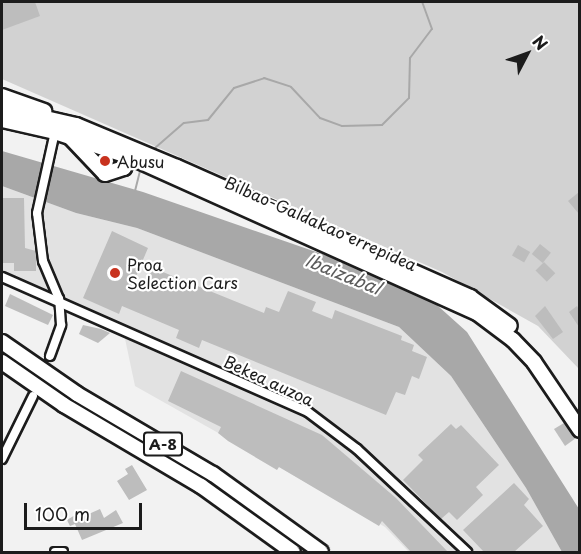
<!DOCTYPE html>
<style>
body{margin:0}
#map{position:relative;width:581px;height:554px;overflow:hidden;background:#f2f2f2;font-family:"Playpen Sans",sans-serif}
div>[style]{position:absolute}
.built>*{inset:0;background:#e2e2e2}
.green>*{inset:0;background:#d2d2d2}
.water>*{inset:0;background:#a8a8a8}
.stream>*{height:2px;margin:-1px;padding:0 1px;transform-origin:1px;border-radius:1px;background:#a8a8a8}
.building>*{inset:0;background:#bdbdbd;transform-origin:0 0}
.street-tunnel>*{height:8px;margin-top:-4px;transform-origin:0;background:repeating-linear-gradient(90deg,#d2d2d2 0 8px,transparent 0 12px)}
.roads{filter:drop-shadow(2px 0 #1c1c1c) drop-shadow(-2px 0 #1c1c1c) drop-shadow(0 2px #1c1c1c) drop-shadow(0 -2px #1c1c1c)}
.street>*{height:8px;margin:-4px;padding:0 4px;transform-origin:4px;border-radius:4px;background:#fff}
.highway>*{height:14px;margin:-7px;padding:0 7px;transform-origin:7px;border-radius:7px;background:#fff}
.dots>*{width:16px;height:16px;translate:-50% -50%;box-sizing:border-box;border:3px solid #fff;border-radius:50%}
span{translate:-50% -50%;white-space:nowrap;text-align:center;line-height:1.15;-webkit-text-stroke:4.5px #fff;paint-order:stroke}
.shield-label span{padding:2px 4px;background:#fff;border:2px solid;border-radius:4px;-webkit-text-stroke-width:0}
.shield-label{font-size:15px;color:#1c1c1c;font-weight:700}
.poi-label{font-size:16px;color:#1c1c1c}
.left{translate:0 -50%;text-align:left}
.street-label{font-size:16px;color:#1c1c1c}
.water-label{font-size:18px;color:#5b5b5b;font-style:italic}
.frame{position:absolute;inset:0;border:3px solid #1c1c1c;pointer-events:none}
.north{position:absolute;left:497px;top:24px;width:60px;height:60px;-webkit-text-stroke:4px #fff;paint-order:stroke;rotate:49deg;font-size:16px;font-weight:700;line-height:24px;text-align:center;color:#1c1c1c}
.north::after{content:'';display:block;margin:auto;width:21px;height:27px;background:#1c1c1c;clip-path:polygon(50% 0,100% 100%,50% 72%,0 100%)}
.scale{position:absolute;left:24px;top:503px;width:118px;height:27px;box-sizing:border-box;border:3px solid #1c1c1c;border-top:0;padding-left:8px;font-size:18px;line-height:21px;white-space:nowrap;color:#1c1c1c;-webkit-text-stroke:4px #fff;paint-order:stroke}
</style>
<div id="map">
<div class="built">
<div style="clip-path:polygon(2px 186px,76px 213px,137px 228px,399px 327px,451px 376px,526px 488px,562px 552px,409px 552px,385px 527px,135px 386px,124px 334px,2px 277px)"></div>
</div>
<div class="green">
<div style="clip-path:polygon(2px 2px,579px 2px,579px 369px,538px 326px,442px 272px,2px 79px)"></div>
</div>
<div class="water">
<div style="clip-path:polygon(2px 151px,143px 192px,400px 281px,428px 297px,467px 332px,579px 509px,579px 552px,562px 552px,526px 488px,451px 376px,399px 327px,137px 228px,76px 213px,2px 186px)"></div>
</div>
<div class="stream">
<div style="left:155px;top:148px;width:38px;rotate:-41deg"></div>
<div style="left:184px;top:123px;width:24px;rotate:-7deg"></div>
<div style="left:208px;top:120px;width:41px;rotate:-50.9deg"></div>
<div style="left:234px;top:88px;width:32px;rotate:-18deg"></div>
<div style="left:264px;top:78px;width:28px;rotate:18deg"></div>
<div style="left:291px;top:87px;width:42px;rotate:46.9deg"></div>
<div style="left:320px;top:118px;width:23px;rotate:20deg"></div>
<div style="left:342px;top:126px;width:40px;rotate:-1.4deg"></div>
<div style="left:382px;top:125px;width:38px;rotate:-45deg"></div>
<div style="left:409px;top:98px;width:40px;rotate:-88.6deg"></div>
<div style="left:410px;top:58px;width:36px;rotate:-53deg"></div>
<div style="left:432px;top:29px;width:29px;rotate:-110deg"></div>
<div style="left:135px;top:191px;width:21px;rotate:-76deg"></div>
</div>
<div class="building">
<div style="clip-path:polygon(7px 2px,35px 2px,40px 16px,2px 30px,2px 4px)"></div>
<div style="clip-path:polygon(579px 192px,579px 214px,568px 201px)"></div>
<div style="clip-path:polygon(2px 198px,24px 198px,25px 248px,36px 251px,36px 271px,14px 271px,14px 263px,2px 263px)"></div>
<div style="clip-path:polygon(112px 231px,148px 248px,134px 281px,145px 285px,153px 268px,264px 313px,266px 307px,279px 312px,288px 291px,316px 302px,312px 311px,332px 319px,335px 310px,402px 336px,401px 340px,414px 345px,412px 351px,427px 357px,419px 379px,412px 376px,405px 395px,396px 392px,386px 415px,202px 340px,199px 348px,176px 338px,179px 330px,122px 306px,119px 314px,83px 298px)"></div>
<div style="left:540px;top:244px;width:14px;height:13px;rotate:39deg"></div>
<div style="left:518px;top:245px;width:14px;height:12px;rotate:30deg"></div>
<div style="left:544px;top:262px;width:16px;height:12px;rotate:45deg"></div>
<div style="clip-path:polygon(10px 294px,53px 315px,48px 325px,5px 306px)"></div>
<div style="clip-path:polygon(545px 306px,563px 332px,553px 339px,535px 316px)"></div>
<div style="clip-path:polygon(577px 306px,579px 310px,579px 327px,569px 312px)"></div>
<div style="clip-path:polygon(83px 325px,101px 329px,110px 333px,98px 343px,79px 334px)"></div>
<div style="clip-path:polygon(181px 371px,322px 435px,396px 498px,448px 552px,411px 552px,382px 521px,379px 526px,279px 467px,277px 470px,228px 441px,218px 433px,221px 427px,168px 401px)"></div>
<div style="clip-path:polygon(564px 423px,576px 438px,565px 446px,554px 429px)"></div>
<div style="clip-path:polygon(451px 424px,456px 429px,461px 425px,499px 465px,476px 487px,483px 495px,457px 520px,449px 512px,441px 519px,403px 480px,423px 460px,418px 455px)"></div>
<div style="clip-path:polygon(132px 465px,147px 490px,129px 500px,117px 481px,128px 474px,125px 469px)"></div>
<div style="clip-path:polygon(514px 483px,529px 499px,524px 505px,543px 526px,514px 552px,484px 552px,463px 530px)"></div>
<div style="clip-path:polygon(100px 509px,104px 518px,116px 510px,123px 523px,82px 540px,75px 524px,70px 526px,67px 520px,80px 512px,82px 517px)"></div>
</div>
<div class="street-tunnel">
<div style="left:36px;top:389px;width:36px;rotate:-67deg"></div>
</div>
<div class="roads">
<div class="street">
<div style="left:2px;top:277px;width:334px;rotate:23.8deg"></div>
<div style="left:308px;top:412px;width:61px;rotate:37.1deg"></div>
<div style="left:357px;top:449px;width:151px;rotate:43.1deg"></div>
<div style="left:50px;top:356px;width:33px;rotate:-70deg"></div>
<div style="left:61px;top:325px;width:26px;rotate:-94deg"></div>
<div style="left:59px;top:299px;width:41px;rotate:-112.8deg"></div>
<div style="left:43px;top:261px;width:48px;rotate:-97.1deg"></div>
<div style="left:37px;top:213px;width:83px;rotate:-77.5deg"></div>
<div style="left:2px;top:459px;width:70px;rotate:-63.8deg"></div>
<div style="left:55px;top:552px;width:8px"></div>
</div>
<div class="highway">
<div style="left:2px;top:96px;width:45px;rotate:19.7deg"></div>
<div style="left:2px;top:108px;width:76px;rotate:12.9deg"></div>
<div style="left:76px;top:125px;width:109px;rotate:22.6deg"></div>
<div style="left:177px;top:167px;width:321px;rotate:23.9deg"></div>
<div style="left:470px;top:297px;width:49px;rotate:35.9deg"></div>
<div style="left:2px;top:120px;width:54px;rotate:12.8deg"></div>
<div style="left:55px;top:132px;width:79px;rotate:18.4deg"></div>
<div style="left:130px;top:157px;width:380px;rotate:24.2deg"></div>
<div style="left:477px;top:313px;width:45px;rotate:36.9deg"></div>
<div style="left:513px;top:340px;width:30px;rotate:46deg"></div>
<div style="left:534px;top:362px;width:82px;rotate:55.9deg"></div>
<div style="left:69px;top:136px;width:52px;rotate:46.5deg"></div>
<div style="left:105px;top:174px;width:20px;rotate:-18deg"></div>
<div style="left:124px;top:168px;width:20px;rotate:-66deg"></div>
<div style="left:2px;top:342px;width:91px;rotate:34.7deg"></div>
<div style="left:77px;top:394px;width:158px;rotate:30.5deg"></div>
<div style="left:213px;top:474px;width:133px;rotate:35.8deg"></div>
<div style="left:2px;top:362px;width:75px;rotate:34.7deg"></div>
<div style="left:64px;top:405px;width:159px;rotate:30.6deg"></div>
<div style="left:201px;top:486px;width:113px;rotate:35.7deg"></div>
</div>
</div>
<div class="dots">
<div style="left:105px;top:161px;background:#c8321e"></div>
<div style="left:115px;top:273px;background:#c8321e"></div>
</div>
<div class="shield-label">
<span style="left:163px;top:444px">A-8</span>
</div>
<div class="poi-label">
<span class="left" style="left:117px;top:161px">Abusu</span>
<span class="left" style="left:127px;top:273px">Proa<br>Selection Cars</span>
</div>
<div class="street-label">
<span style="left:321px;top:223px;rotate:24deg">Bilbao-Galdakao errepidea</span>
<span style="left:269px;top:380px;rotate:25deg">Bekea auzoa</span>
</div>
<div class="water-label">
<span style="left:343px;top:274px;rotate:22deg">Ibaizabal</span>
</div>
<div class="frame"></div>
<div class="north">N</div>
<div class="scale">100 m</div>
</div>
